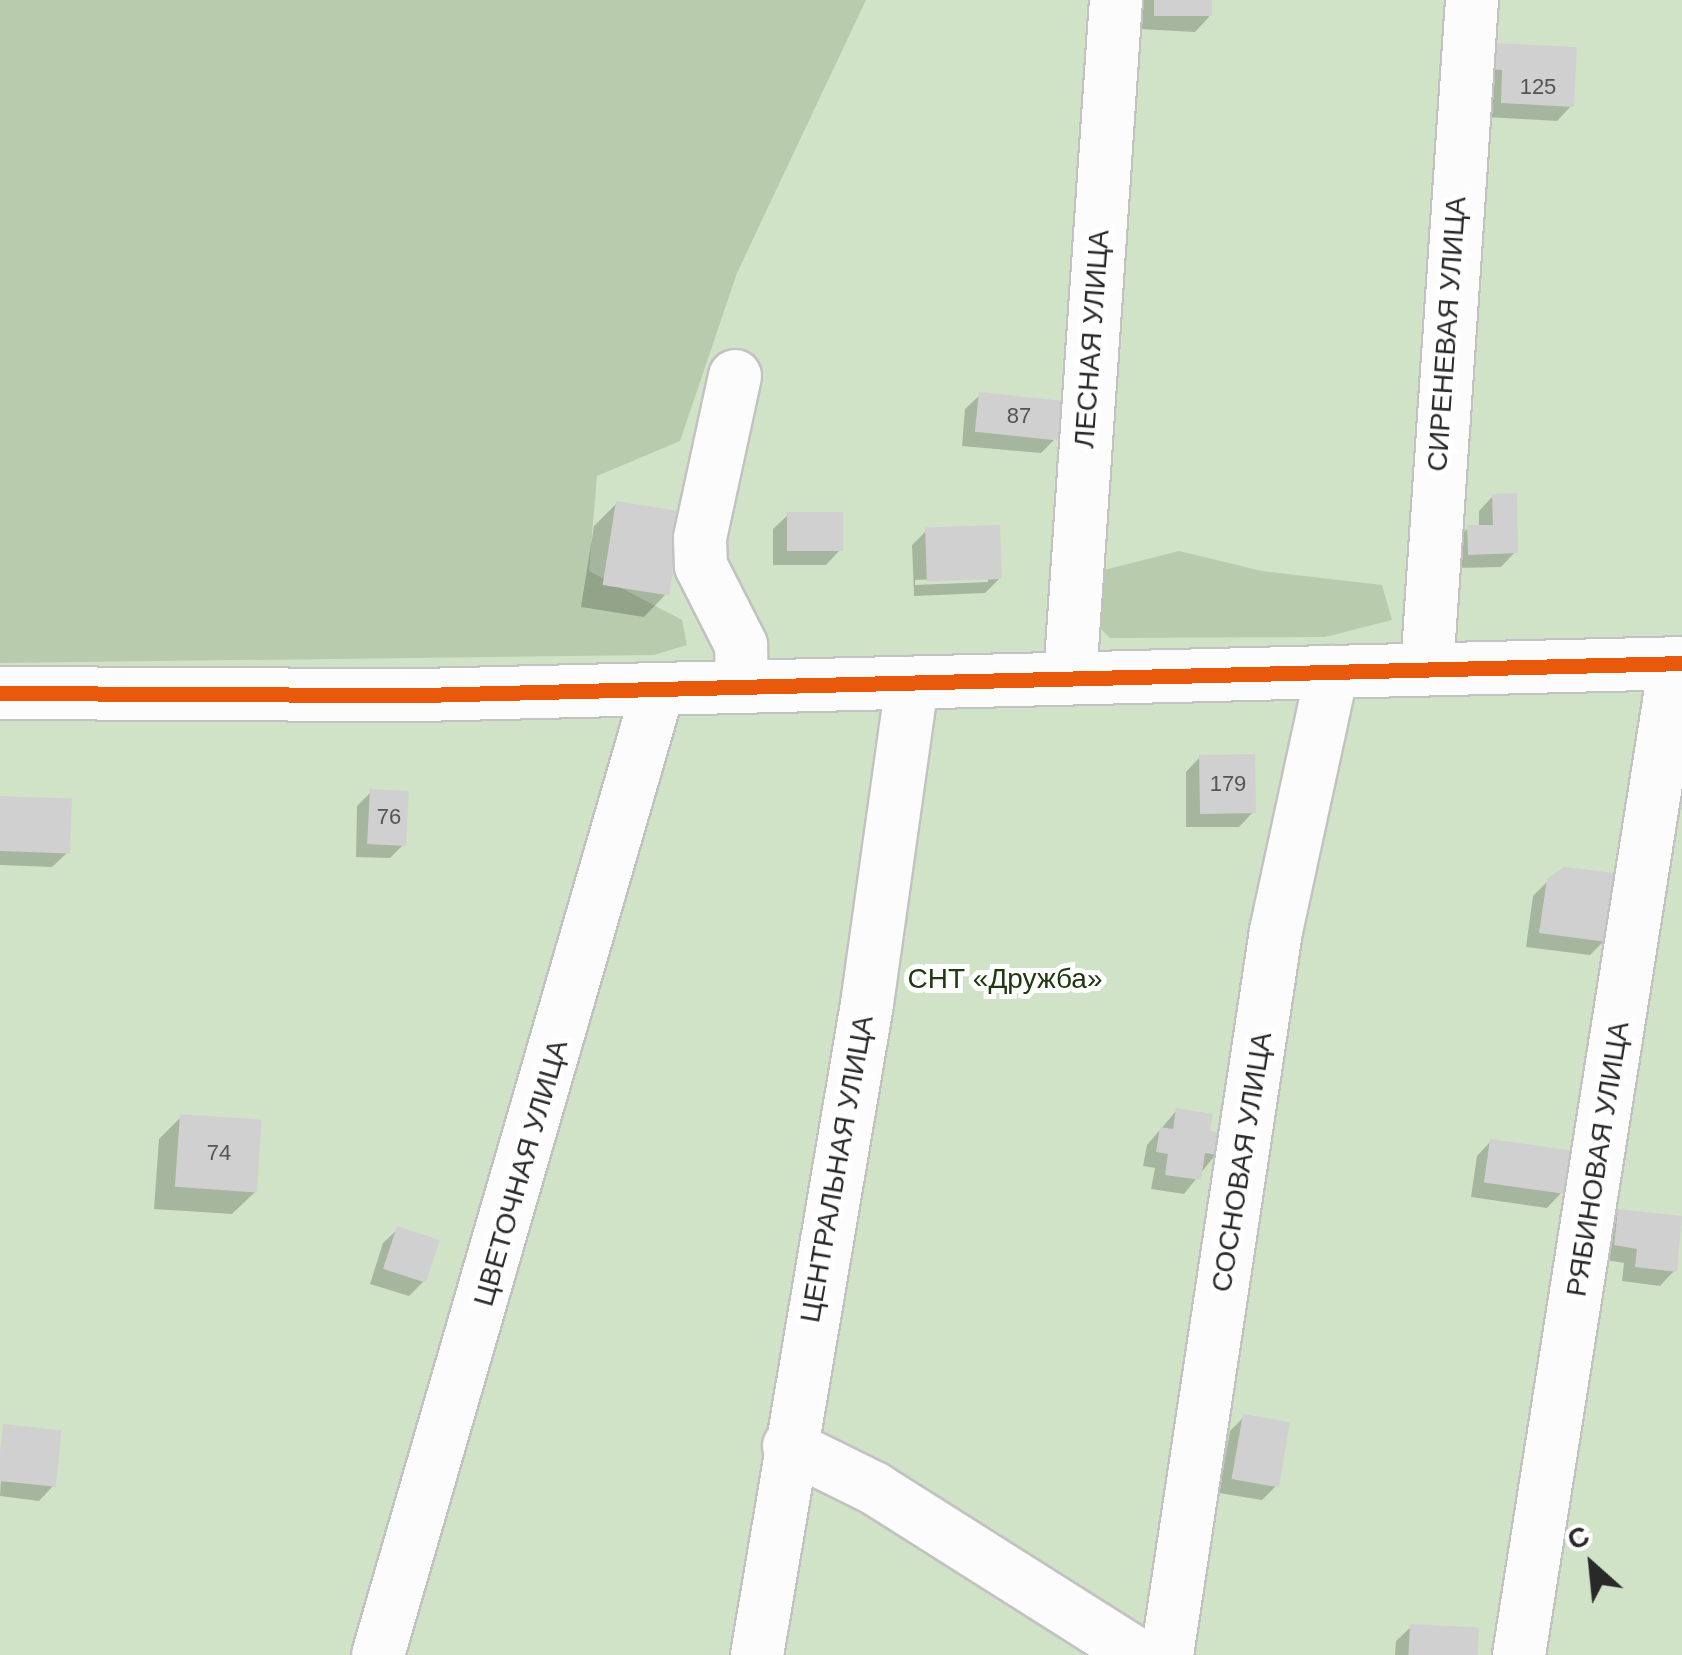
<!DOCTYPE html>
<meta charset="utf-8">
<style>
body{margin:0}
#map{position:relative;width:1682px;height:1655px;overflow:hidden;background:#e8e8e9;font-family:Arial,sans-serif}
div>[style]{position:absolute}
.green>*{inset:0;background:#d0e3c6}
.forest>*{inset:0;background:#b8ccad}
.shadow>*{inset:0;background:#0003}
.building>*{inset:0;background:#d1d0d0;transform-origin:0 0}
.roads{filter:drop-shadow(2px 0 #c2c2c2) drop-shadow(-2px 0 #c2c2c2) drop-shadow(0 2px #c2c2c2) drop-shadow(0 -2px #c2c2c2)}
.minor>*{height:52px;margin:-26px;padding:0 26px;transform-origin:26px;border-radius:26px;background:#fcfcfc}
.cycleway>*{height:15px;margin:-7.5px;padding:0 7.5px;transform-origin:7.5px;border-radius:7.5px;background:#e8590c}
span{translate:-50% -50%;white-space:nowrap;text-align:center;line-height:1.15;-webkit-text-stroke:10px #fff;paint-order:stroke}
.number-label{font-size:22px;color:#555455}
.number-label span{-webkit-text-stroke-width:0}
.street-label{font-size:28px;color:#29292a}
.park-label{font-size:28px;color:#20380f}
.north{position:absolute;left:1542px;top:1515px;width:100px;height:100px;-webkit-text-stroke:8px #fff;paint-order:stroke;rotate:333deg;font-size:28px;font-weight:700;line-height:40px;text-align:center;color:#29292a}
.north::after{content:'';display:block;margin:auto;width:35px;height:45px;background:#29292a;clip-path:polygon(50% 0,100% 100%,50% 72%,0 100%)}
</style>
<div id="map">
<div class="green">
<div style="clip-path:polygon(726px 0,1682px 0,1682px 1655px,0 1655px,0 596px)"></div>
</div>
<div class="forest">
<div style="clip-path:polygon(0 0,866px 0,737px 273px,680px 441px,597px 476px,589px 571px,682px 620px,687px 645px,654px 655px,0 663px)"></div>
<div style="clip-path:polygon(1179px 551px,1262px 571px,1382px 585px,1392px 620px,1325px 637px,1110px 638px,1088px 616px,1087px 587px,1104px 570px)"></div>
</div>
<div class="shadow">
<div style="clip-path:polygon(1141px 0,1210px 0,1209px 17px,1195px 32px,1140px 29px)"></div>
<div style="clip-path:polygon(1493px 46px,1571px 106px,1557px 121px,1487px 117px)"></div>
<div style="clip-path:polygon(980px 395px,1056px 438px,1041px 453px,962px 446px,965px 409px)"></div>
<div style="clip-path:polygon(1493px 496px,1515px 552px,1501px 567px,1454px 568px,1454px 542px,1468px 528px,1479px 528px,1479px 511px)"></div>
<div style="clip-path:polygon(616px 504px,666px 594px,644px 617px,581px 607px,594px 526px)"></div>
<div style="clip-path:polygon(788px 515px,840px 550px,826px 565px,773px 565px,773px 529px)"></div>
<div style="clip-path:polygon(evenodd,926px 531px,1000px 578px,985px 593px,914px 596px,912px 545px,926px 531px,988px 577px,988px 582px,915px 585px,915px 580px,988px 577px)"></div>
<div style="clip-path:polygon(1200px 757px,1253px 812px,1239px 827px,1186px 827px,1186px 772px)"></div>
<div style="clip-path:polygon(371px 792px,405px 843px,390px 858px,356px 857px,357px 806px)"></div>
<div style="clip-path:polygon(0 798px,67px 853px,52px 867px,0 865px)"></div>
<div style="clip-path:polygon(1548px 881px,1604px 941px,1590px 955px,1526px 947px,1533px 896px)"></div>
<div style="clip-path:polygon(1177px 1110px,1207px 1133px,1216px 1154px,1184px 1194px,1151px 1189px,1155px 1168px,1143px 1166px,1147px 1145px)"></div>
<div style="clip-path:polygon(181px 1117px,255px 1192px,232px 1214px,154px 1209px,159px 1139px)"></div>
<div style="clip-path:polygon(1491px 1141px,1561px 1193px,1547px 1208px,1471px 1197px,1477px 1156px)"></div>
<div style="clip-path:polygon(1619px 1211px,1674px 1271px,1660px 1286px,1622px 1281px,1624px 1263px,1600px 1259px,1605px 1226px)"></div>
<div style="clip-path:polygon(398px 1229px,423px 1282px,409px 1296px,370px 1284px,383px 1243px)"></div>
<div style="clip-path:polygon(1244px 1417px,1276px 1486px,1262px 1500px,1219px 1493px,1230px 1431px)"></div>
<div style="clip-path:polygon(4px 1427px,53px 1486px,39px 1501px,0 1496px)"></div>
<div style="clip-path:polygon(1411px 1627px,1474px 1655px,1395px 1655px,1396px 1641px)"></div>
</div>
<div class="building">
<div style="left:1154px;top:0;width:58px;height:16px"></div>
<div style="clip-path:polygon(1492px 43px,1577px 47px,1574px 107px,1501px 103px,1502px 70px,1491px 69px)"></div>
<div style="left:979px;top:392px;width:83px;height:40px;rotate:6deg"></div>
<div style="clip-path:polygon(1517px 493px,1518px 553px,1468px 555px,1467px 525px,1493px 525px,1492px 494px)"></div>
<div style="left:616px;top:501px;width:67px;height:85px;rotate:9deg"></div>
<div style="left:787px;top:512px;width:56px;height:39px"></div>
<div style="left:1000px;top:525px;width:54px;height:75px;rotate:88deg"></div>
<div style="left:1255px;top:754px;width:59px;height:56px;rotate:89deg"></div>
<div style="left:370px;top:789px;width:39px;height:55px;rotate:3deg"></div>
<div style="left:0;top:796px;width:72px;height:55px;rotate:2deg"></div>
<div style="clip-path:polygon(1564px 867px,1615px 873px,1607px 942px,1539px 933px,1547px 879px)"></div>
<div style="clip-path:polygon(1176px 1108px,1213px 1114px,1210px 1131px,1222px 1133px,1218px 1155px,1205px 1153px,1201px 1180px,1165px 1175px,1168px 1154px,1156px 1152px,1160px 1127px,1173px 1129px)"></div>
<div style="left:180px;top:1114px;width:82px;height:73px;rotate:4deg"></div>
<div style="left:1490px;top:1139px;width:81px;height:44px;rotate:8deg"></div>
<div style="clip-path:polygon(1618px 1209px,1682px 1216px,1677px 1272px,1635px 1267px,1637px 1249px,1614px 1245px)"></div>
<div style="left:397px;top:1226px;width:45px;height:45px;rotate:18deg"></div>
<div style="left:1243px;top:1414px;width:48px;height:66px;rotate:10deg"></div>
<div style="left:3px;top:1424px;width:59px;height:57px;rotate:6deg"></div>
<div style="left:1410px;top:1624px;width:69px;height:31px;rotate:3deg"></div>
</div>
<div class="roads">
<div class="minor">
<div style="left:735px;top:376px;width:166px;rotate:102.2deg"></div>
<div style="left:700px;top:538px;width:28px;rotate:88deg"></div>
<div style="left:701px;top:566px;width:89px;rotate:63.1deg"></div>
<div style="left:741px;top:645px;width:42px;rotate:88.6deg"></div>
<div style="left:1427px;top:669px;width:671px;rotate:-86.15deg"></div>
<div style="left:1070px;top:678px;width:680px;rotate:-86.12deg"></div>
<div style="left:0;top:693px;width:421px;rotate:0.3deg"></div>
<div style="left:421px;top:695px;width:1261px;rotate:-1.45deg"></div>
<div style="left:789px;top:1446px;width:95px;rotate:26.3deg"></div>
<div style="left:874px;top:1488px;width:312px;rotate:32.3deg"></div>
<div style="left:378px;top:1655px;width:1005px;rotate:-73.82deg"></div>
<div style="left:757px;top:1655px;width:660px;rotate:-80.41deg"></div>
<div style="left:867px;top:1004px;width:324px;rotate:-82deg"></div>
<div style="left:1167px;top:1655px;width:732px;rotate:-81.44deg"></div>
<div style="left:1276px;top:931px;width:265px;rotate:-77.8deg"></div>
<div style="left:1519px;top:1655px;width:1004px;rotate:-81.06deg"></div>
</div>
</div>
<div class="cycleway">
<div style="left:0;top:693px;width:421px;rotate:0.3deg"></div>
<div style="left:421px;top:695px;width:1261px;rotate:-1.45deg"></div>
</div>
<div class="number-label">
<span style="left:1538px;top:87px">125</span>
<span style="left:1019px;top:416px">87</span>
<span style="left:1228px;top:784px">179</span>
<span style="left:389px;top:817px">76</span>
<span style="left:219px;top:1153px">74</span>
</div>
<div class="street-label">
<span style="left:1447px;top:334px;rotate:-86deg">СИРЕНЕВАЯ УЛИЦА</span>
<span style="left:1092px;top:339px;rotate:-86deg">ЛЕСНАЯ УЛИЦА</span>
<span style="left:1598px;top:1159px;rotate:-81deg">РЯБИНОВАЯ УЛИЦА</span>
<span style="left:1242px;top:1162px;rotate:-81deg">СОСНОВАЯ УЛИЦА</span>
<span style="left:837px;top:1169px;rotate:-80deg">ЦЕНТРАЛЬНАЯ УЛИЦА</span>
<span style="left:521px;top:1173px;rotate:-74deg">ЦВЕТОЧНАЯ УЛИЦА</span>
</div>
<div class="park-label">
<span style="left:1005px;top:979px">СНТ «Дружба»</span>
</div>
<div class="north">С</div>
</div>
